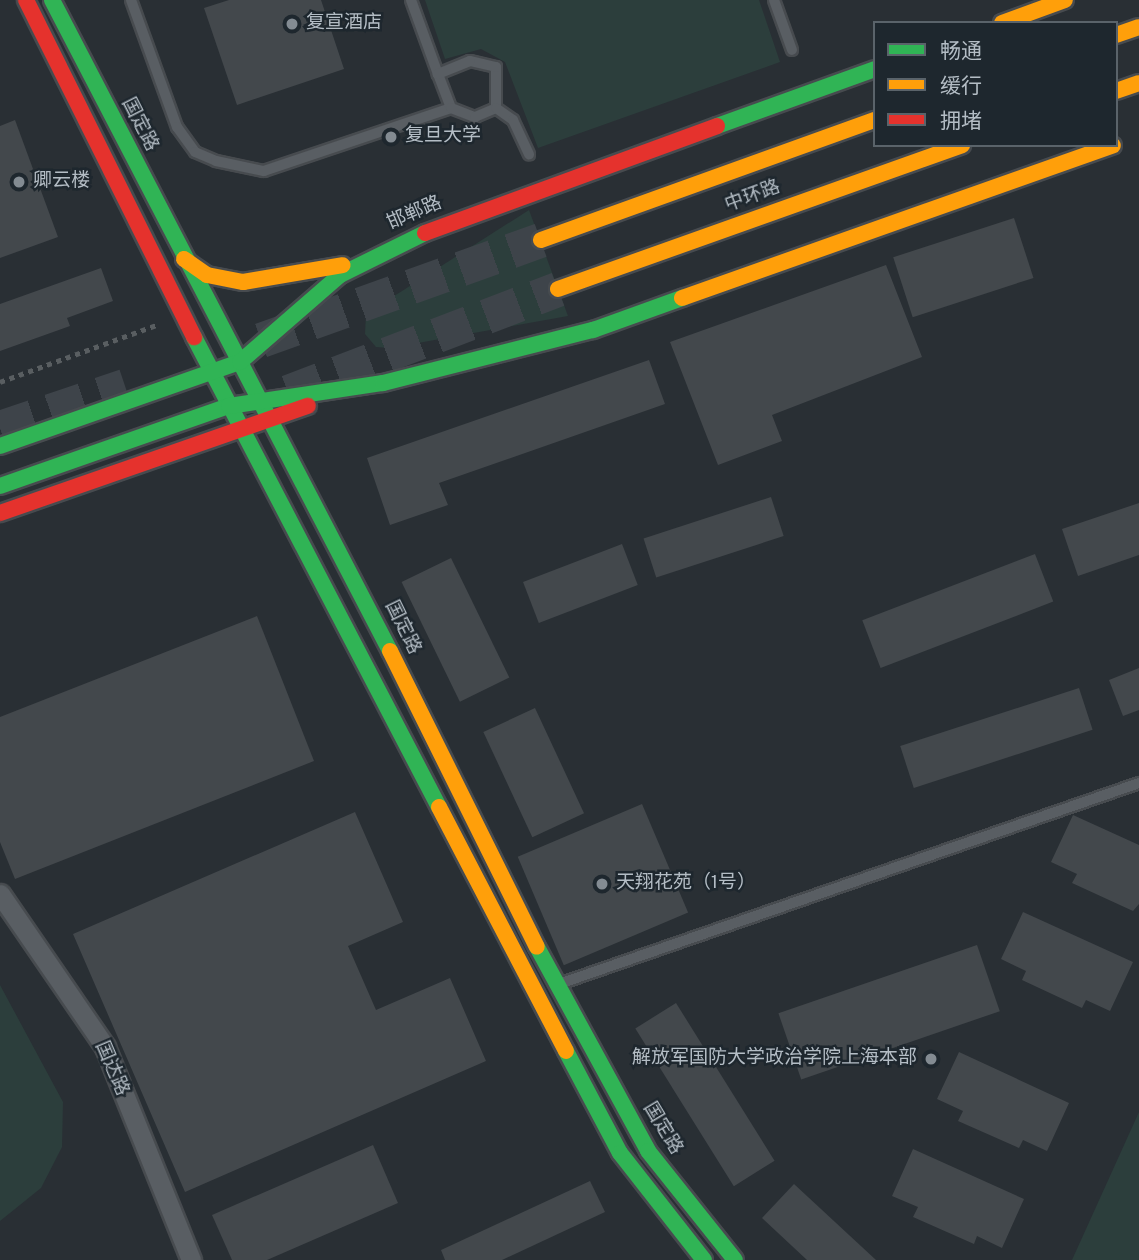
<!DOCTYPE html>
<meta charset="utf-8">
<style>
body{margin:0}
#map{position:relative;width:1139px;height:1260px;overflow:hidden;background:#292f34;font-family:Overpass,"Noto Sans SC",sans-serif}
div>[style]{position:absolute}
.green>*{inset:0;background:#2c3e3c}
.building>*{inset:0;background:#43484c;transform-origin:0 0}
.highway-tunnel>*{height:35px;margin-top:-17.5px;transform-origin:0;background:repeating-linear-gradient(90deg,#3e444a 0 35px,transparent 0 53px)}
.path>*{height:4.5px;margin-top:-2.25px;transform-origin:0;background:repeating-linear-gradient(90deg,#595e61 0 5px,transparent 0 10px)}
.roads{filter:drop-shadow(2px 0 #474b4f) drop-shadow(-2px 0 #474b4f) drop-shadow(0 2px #474b4f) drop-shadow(0 -2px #474b4f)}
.lane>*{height:10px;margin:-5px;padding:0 5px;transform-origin:5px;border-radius:5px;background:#595e63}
.street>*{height:19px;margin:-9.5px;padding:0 9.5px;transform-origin:9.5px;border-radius:9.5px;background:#595e63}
.fast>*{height:16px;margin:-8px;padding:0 8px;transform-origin:8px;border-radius:8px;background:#30b455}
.slow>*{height:16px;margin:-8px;padding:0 8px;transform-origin:8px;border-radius:8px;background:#ff9f0a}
.jam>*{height:16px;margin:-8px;padding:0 8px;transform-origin:8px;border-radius:8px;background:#e5322d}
.dots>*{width:19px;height:19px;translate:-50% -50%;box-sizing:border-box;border:4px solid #1e272e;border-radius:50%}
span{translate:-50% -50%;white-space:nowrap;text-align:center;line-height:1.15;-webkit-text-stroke:5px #1e272e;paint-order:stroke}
.poi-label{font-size:19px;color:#b4bdc5}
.left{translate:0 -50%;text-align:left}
.right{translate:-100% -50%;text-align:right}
.street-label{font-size:19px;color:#b4bdc5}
.legend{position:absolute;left:873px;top:21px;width:245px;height:126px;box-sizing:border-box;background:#1e272e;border:2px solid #5a636a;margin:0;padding:9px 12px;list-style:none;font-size:21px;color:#b4bdc5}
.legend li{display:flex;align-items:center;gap:14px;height:35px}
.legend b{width:35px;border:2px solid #5a636a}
</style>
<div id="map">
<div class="green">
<div style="clip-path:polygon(425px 0,759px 0,780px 62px,538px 148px,505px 62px,481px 49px,445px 59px)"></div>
<div style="clip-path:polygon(529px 210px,568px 316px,390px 348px,376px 347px,365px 334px,366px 314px)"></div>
<div style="clip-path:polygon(0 985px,63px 1102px,62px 1147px,41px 1188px,0 1221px)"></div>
<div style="clip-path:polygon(1139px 1112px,1139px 1260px,1072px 1260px)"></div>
</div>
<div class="building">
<div style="clip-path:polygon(229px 0,321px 0,344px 69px,237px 105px,204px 8px)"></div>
<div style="clip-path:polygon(15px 120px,58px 237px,0 258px,0 126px)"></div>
<div style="left:1014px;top:218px;width:63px;height:127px;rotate:72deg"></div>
<div style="clip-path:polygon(886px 265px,922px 357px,772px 415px,782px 441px,718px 465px,670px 342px)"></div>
<div style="clip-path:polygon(101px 268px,113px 301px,67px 318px,70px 326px,0 351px,0 304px)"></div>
<div style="clip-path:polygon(649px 360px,665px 404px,439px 483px,448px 505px,390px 525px,367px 458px)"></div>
<div style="left:771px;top:497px;width:41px;height:134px;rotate:72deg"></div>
<div style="clip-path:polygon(1139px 503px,1139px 555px,1078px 576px,1062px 529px)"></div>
<div style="left:622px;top:544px;width:44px;height:106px;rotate:69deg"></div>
<div style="left:1035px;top:554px;width:51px;height:185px;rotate:69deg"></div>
<div style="left:451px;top:558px;width:133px;height:55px;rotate:64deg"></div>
<div style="clip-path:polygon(257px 616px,314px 761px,15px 879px,0 842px,0 717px)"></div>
<div style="clip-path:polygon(1139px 668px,1139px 710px,1123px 716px,1109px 680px)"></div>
<div style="left:1079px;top:688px;width:44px;height:188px;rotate:72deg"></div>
<div style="left:535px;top:708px;width:116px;height:57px;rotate:65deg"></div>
<div style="left:642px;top:804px;width:118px;height:135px;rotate:67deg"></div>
<div style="clip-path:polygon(355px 812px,403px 922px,348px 946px,376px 1010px,450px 978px,486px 1061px,185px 1192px,73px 934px)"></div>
<div style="clip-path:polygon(1073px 815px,1139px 845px,1139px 904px,1133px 911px,1072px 883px,1077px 874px,1051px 862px)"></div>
<div style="clip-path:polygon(1023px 912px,1133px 962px,1110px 1011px,1086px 1000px,1082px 1008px,1022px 980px,1026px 971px,1001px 959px)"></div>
<div style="left:977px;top:945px;width:70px;height:210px;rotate:71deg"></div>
<div style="left:676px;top:1003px;width:186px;height:48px;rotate:58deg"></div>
<div style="clip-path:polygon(959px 1052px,1069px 1103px,1047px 1151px,1023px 1140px,1019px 1148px,958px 1121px,963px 1111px,937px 1099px)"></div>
<div style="clip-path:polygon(373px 1145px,398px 1203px,267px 1260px,232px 1260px,212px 1215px)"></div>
<div style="clip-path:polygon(913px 1149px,1024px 1199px,1002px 1248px,977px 1236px,974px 1244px,913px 1217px,918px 1207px,892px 1196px)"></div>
<div style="clip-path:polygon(590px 1181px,605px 1212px,502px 1260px,445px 1260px,441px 1250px)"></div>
<div style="clip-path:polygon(794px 1184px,876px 1260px,807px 1260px,762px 1218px)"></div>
</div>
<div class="highway-tunnel">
<div style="left:261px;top:340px;width:297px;rotate:-19.7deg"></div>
<div style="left:288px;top:392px;width:289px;rotate:-20.9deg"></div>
<div style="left:0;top:428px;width:132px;rotate:-18.6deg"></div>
</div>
<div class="path">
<div style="left:0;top:382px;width:169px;rotate:-20deg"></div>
</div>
<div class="roads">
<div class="lane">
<div style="left:131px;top:0;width:135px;rotate:70.1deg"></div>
<div style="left:177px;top:127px;width:31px;rotate:54deg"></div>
<div style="left:195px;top:152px;width:23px;rotate:23deg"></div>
<div style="left:216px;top:161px;width:49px;rotate:11.8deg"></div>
<div style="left:264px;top:171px;width:197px;rotate:-18.6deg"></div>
<div style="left:411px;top:0;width:79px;rotate:70deg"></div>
<div style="left:438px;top:74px;width:36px;rotate:69deg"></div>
<div style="left:451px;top:108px;width:26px;rotate:21deg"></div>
<div style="left:475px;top:117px;width:23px;rotate:-23deg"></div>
<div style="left:496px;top:108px;width:41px;rotate:-90deg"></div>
<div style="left:496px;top:67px;width:27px;rotate:-167deg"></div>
<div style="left:470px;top:61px;width:35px;rotate:158deg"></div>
<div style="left:774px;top:0;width:53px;rotate:70.2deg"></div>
<div style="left:496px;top:108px;width:21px;rotate:35deg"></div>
<div style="left:513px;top:120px;width:38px;rotate:65deg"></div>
<div style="left:559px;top:984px;width:614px;rotate:-19.11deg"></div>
</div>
<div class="street">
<div style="left:0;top:894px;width:186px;rotate:55.5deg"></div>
<div style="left:105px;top:1047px;width:230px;rotate:68deg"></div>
</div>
<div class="fast">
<div style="left:52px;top:0;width:734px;rotate:62.56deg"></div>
<div style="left:717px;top:126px;width:168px;rotate:-19.8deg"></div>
<div style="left:194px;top:337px;width:530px;rotate:62.47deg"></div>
<div style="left:0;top:446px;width:254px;rotate:-19.3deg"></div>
<div style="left:240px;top:362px;width:133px;rotate:-41deg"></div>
<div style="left:340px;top:275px;width:95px;rotate:-26.3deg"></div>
<div style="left:0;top:486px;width:243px;rotate:-19.3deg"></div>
<div style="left:229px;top:406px;width:156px;rotate:-8.5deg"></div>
<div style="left:383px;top:383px;width:217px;rotate:-14.2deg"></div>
<div style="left:593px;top:330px;width:95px;rotate:-19.8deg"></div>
<div style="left:537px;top:947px;width:232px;rotate:61.4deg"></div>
<div style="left:648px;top:1151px;width:139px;rotate:51.4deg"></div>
<div style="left:566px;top:1051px;width:115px;rotate:62.1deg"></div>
<div style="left:620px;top:1153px;width:136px;rotate:51.9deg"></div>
</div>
<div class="slow">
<div style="left:1002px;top:23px;width:67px;rotate:-20.1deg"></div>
<div style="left:1116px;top:35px;width:24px;rotate:-19deg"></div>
<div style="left:1116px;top:91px;width:24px;rotate:-19deg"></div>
<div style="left:541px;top:240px;width:355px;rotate:-19.8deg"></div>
<div style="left:184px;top:259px;width:28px;rotate:35deg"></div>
<div style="left:207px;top:275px;width:37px;rotate:11deg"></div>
<div style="left:243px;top:282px;width:101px;rotate:-9.6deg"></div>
<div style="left:558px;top:289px;width:429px;rotate:-19.6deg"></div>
<div style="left:682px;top:298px;width:457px;rotate:-19.5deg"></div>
<div style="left:390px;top:651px;width:330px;rotate:63.6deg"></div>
<div style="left:439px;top:807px;width:275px;rotate:62.5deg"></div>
</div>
<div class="jam">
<div style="left:26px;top:0;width:377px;rotate:63.5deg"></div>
<div style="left:425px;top:233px;width:311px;rotate:-20.1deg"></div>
<div style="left:0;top:513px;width:326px;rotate:-19.2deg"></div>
</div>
</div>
<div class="dots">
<div style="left:292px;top:24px;background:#838b92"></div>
<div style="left:391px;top:137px;background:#838b92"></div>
<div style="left:19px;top:182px;background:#838b92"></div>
<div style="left:602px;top:884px;background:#838b92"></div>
<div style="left:931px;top:1059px;background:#838b92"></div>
</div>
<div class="poi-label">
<span class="left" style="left:306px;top:24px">复宣酒店</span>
<span class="left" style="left:405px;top:137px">复旦大学</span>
<span class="left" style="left:33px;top:182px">卿云楼</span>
<span class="left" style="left:616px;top:884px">天翔花苑（1号）</span>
<span class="right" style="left:917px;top:1059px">解放军国防大学政治学院上海本部</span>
</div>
<div class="street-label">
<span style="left:139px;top:125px;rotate:63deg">国定路</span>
<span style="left:753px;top:197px;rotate:-20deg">中环路</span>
<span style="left:415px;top:214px;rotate:-23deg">邯郸路</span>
<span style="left:402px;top:628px;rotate:64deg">国定路</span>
<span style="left:111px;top:1069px;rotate:67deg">国达路</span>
<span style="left:662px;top:1129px;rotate:59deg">国定路</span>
</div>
<ul class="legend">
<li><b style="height:9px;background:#30b455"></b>畅通</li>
<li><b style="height:9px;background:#ff9f0a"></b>缓行</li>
<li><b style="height:9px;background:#e5322d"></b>拥堵</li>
</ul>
</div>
